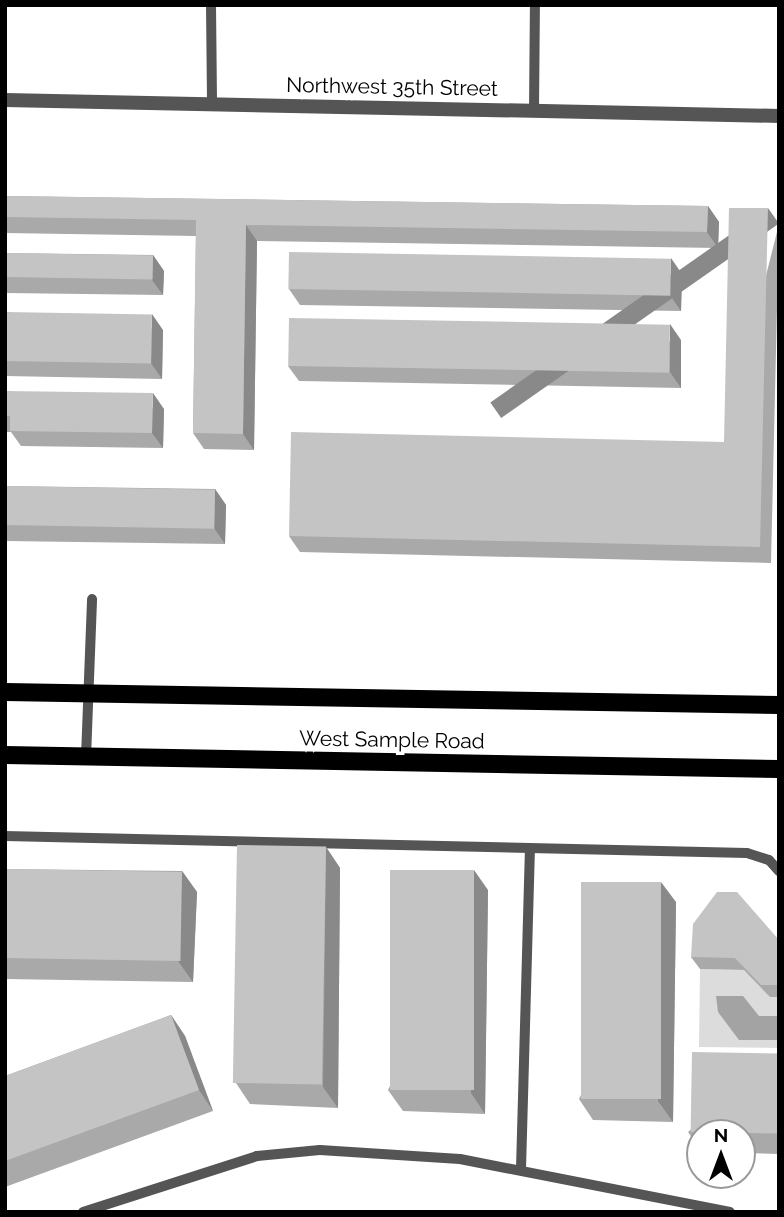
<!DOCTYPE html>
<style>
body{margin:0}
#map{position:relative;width:784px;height:1217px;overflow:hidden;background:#fff;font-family:Raleway,sans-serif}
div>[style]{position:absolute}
.green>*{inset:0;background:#dcdcdc}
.water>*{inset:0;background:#a3a3a3}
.service>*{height:10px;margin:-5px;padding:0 5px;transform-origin:5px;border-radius:5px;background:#555}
.minor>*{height:14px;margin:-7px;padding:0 7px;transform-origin:7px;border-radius:7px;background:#555}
.primary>*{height:18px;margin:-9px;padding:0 9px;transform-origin:9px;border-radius:9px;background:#000}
.wall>*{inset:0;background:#a9a9a9}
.shaded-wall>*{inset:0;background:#898989;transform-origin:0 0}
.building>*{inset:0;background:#c4c4c4;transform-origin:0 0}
span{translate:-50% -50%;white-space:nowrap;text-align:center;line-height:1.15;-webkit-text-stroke:7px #fff;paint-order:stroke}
.street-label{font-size:21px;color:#000}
.frame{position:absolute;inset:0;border:7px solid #000;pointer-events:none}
.north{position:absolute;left:686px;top:1119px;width:70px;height:70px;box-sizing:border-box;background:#fff;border:2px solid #999;border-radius:50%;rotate:0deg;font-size:19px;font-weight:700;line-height:28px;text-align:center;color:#000}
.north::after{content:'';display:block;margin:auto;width:24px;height:32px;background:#000;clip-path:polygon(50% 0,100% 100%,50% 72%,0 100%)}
</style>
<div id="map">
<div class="green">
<div style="clip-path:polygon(700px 969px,744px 970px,779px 997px,779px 1048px,699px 1047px)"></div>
</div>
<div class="water">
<div style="clip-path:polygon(716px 996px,743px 996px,759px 1016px,779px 1016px,779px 1040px,739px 1040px,718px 1012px)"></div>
</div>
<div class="service">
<div style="left:211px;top:5px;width:99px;rotate:89.4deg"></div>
<div style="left:534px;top:111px;width:106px;rotate:-89.5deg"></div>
<div style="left:86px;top:757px;width:158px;rotate:-87.8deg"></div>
<div style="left:5px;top:836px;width:742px;rotate:1.31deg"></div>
<div style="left:747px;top:853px;width:23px;rotate:18deg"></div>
<div style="left:769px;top:860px;width:15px;rotate:48deg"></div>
<div style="left:521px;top:1169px;width:321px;rotate:-88.4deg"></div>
<div style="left:83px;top:1212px;width:183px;rotate:-17.8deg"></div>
<div style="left:257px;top:1156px;width:63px;rotate:-5.4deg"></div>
<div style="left:320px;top:1150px;width:140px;rotate:3.7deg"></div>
<div style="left:460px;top:1159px;width:275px;rotate:11.1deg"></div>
</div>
<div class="minor">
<div style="left:5px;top:100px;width:774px;rotate:1.18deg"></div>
</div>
<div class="primary">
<div style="left:5px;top:692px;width:774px;rotate:0.96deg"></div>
<div style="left:5px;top:755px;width:774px;rotate:1.04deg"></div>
</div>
<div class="wall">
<div style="clip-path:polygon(5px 196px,708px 206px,719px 222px,718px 248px,257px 241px,254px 450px,204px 449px,193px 433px,196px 236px,5px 233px)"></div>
<div style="clip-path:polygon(779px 224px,771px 563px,300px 552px,289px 536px,724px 442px)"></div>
<div style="clip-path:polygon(5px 253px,153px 255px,164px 271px,163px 295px,5px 293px)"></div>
<div style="clip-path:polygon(682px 274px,681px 311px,300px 305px,289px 289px)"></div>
<div style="clip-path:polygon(5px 312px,163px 330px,162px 379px,5px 376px)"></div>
<div style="clip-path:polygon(681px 340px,681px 388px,299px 381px,288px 366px)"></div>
<div style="clip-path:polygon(5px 391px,164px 409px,163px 448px,21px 446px,11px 432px,5px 432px)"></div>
<div style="clip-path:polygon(5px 486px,215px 489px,226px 505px,225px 544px,5px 541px)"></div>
<div style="clip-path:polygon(326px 847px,340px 868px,338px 1108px,250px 1104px,236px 1083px)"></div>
<div style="clip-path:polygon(5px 869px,182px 871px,197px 892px,193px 982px,5px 979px)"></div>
<div style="clip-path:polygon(488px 890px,485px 1114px,403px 1111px,388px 1090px)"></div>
<div style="clip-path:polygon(676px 902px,673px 1122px,593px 1120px,579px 1099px)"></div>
<div style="clip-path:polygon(779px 940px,779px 997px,770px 997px,744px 970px,700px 969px,691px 957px)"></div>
<div style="clip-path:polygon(171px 1015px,185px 1036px,213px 1111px,5px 1187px,5px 1076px)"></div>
<div style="clip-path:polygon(779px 1054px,779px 1154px,742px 1153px,742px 1133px,700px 1133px,700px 1148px,688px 1132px)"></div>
</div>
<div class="shaded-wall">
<div style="clip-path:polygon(708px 206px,719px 222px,718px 248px,707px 232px)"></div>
<div style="left:768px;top:208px;width:19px;height:339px;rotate:55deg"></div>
<div style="clip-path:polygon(246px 225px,257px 241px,254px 450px,243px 434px)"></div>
<div style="clip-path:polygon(153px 255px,164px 271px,163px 295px,152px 280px)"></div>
<div style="clip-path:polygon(671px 258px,682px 274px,681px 311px,670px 295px)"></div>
<div style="clip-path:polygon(152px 314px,163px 330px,162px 379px,151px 363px)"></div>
<div style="clip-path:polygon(670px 324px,681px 340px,681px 388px,670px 372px)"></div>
<div style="clip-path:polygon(153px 393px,164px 409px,163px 448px,152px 433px)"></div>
<div style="clip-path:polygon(215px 489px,226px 505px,225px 544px,214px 528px)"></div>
<div style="clip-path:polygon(326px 847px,340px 868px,338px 1108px,323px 1087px)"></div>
<div style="clip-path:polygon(474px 870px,488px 890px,485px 1114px,471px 1093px)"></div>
<div style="clip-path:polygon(182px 871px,197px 892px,193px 982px,178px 961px)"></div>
<div style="clip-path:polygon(661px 882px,676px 902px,673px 1122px,658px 1101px)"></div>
<div style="clip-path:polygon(171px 1015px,185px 1036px,213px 1111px,199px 1090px)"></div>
</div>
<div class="building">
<div style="clip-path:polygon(5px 196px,708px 206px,707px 232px,246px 225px,243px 434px,193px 433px,196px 220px,5px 217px)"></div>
<div style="clip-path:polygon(729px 208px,768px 208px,760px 547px,289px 536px,291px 432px,724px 442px)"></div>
<div style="left:289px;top:252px;width:382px;height:37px;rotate:1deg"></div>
<div style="left:5px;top:253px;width:148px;height:24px;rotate:1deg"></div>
<div style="left:5px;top:312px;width:147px;height:49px;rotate:1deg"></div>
<div style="left:289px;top:318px;width:381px;height:48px;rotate:1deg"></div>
<div style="clip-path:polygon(5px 391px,153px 393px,152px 433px,10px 431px,10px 416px,5px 416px)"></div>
<div style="left:5px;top:486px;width:210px;height:39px;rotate:1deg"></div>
<div style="left:237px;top:845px;width:89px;height:238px;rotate:1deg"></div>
<div style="left:5px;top:869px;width:177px;height:89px;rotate:1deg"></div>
<div style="left:390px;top:870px;width:84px;height:220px"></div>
<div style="left:581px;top:882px;width:80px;height:217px"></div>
<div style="clip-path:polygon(717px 892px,737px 892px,779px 940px,779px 985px,761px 985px,735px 958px,691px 957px,693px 924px)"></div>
<div style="clip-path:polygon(171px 1015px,199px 1090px,5px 1161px,5px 1076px)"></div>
<div style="left:692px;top:1052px;width:87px;height:80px;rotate:1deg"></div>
</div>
<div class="street-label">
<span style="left:392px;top:87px;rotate:1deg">Northwest 35th Street</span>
<span style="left:392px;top:740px;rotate:1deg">West Sample Road</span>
</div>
<div class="frame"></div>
<div class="north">N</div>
</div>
